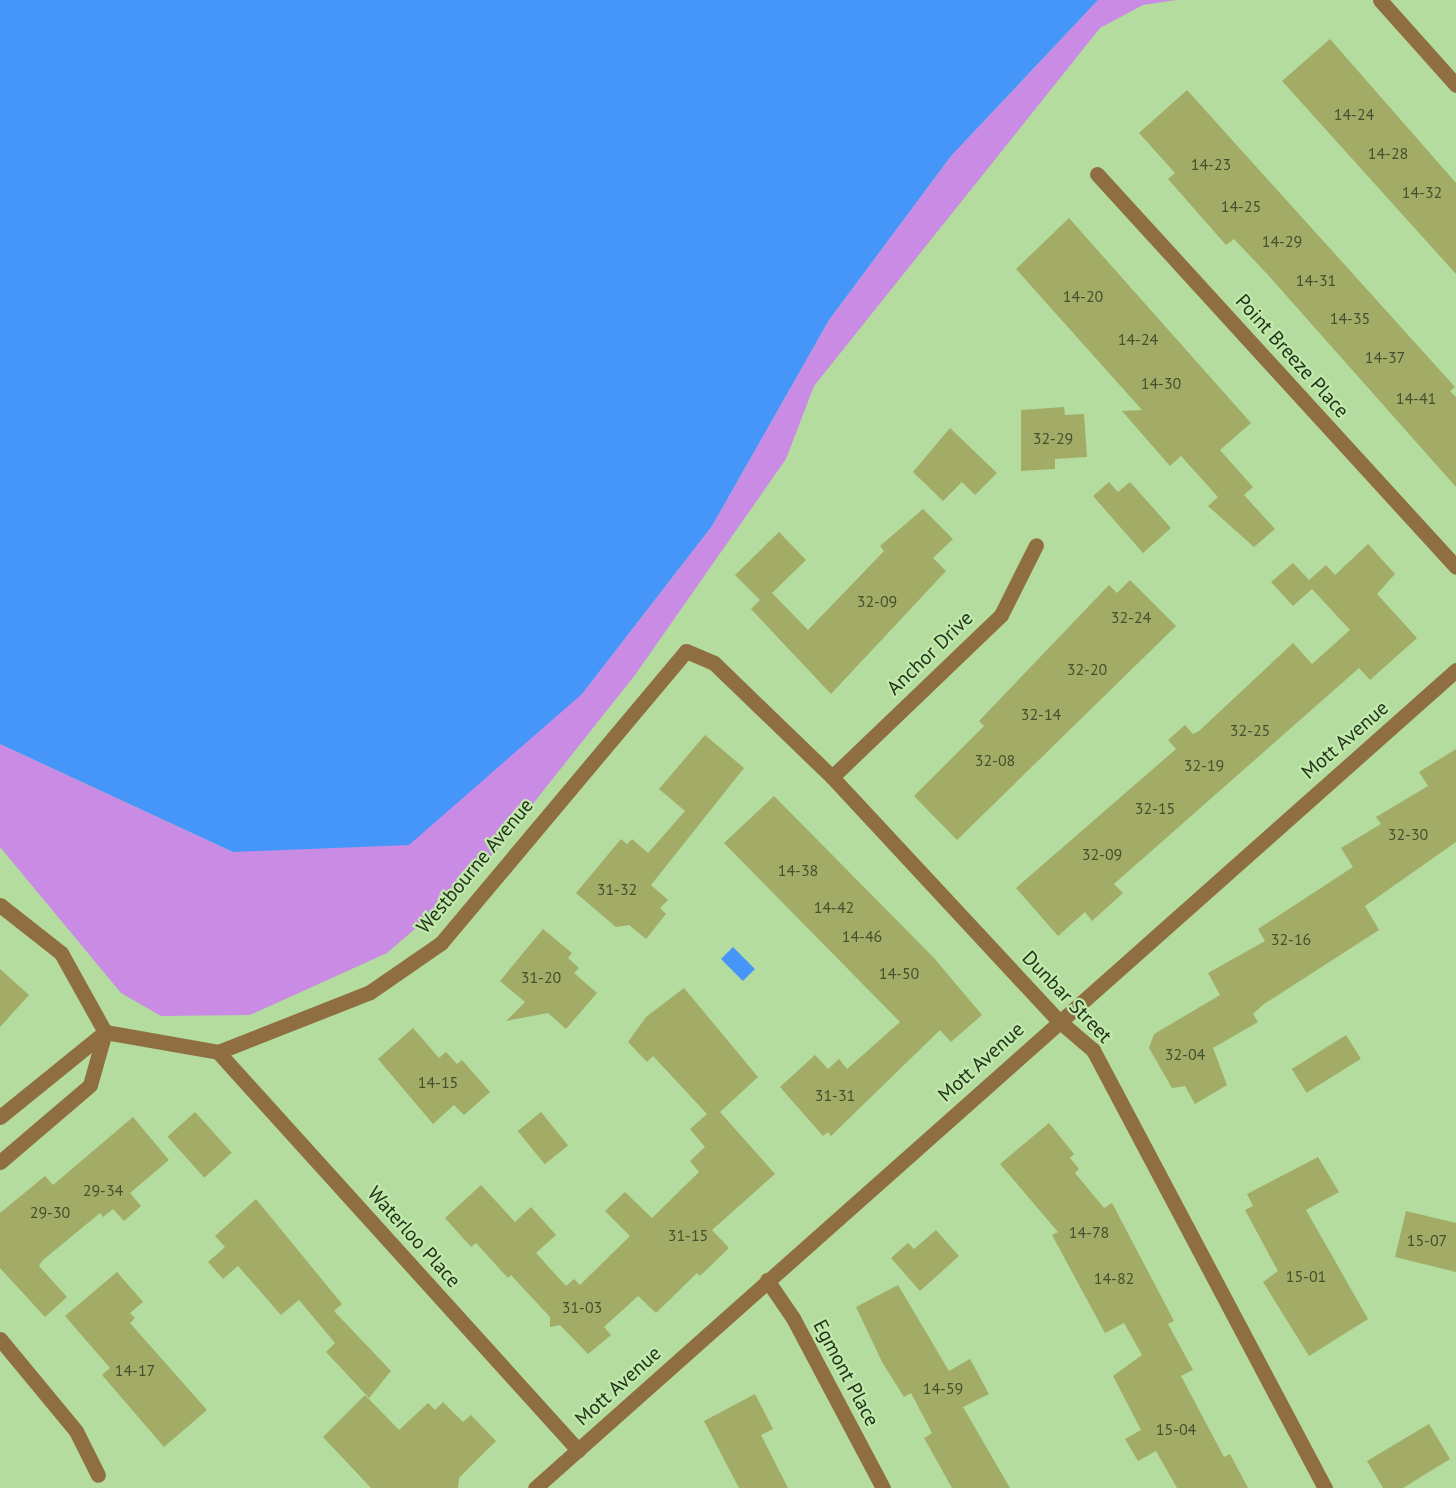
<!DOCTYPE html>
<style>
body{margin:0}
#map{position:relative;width:1456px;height:1488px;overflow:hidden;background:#b3dc9e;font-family:"PT Sans",sans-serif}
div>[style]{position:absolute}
.green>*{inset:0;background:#c98be3}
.water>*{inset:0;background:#4696fa;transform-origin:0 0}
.building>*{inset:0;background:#a2ac66;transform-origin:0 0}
.minor>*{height:15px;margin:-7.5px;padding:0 7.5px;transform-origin:7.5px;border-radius:7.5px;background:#8f6f41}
span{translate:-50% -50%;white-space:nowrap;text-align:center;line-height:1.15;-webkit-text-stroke:4.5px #c0e9ab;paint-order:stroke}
.number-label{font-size:16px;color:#43512e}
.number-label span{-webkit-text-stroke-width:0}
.street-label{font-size:20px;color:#23331b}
</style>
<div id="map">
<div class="green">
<div style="clip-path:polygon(1098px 0,1176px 0,1143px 5px,1100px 28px,814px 386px,786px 459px,635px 675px,474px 878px,387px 953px,250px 1015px,161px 1016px,121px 993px,0 847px,0 744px,233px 852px,582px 694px,712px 526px,829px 320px,951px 156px)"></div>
</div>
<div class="water">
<div style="clip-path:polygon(0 0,1098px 0,951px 156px,829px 320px,712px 526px,582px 694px,409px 845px,233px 852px,0 744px)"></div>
<div style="left:733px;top:947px;width:31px;height:17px;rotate:45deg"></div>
</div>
<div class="building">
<div style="clip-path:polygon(1330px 39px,1456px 183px,1456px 274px,1282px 81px)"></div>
<div style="clip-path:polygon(1187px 90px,1455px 387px,1450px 391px,1456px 397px,1456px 487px,1269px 276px,1234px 239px,1226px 245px,1168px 179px,1175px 173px,1139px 133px)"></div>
<div style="clip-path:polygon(1069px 218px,1251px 423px,1220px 450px,1253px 487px,1244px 495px,1275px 529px,1254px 547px,1208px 506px,1218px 497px,1181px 456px,1170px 466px,1122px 411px,1142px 410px,1016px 269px)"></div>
<div style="clip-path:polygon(1064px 407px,1065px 415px,1084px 414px,1087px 457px,1055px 459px,1055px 469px,1021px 471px,1021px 410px)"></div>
<div style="clip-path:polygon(950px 428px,997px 473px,975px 495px,962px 482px,943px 501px,913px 472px)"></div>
<div style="clip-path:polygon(1109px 482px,1118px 492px,1130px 482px,1171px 528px,1143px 553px,1093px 496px)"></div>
<div style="clip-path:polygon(923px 509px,953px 539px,933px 558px,946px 571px,831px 694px,751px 609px,760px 600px,735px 575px,779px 532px,806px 560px,772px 593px,808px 630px,884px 551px,880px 546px)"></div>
<div style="clip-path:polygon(1368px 544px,1395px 574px,1377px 594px,1417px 638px,1370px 680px,1359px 668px,1114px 884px,1123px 893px,1092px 921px,1085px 912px,1058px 936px,1016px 888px,1176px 749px,1168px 740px,1185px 725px,1193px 734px,1199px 731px,1293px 643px,1312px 664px,1350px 630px,1312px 589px,1293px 606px,1271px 582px,1293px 563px,1309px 580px,1326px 565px,1335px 575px)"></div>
<div style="clip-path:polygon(1130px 580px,1176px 626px,957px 840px,914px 796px,984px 726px,979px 721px,1109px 585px,1117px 593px)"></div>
<div style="clip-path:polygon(705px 735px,744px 768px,651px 885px,668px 900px,660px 908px,666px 914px,646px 939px,629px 925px,616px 927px,576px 893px,621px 839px,627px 844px,632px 839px,648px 853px,685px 811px,659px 789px)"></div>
<div style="clip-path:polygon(1456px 749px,1456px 842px,1365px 906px,1379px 930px,1264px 1004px,1253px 1014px,1258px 1022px,1213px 1048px,1227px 1085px,1195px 1104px,1185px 1086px,1172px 1088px,1149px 1048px,1154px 1034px,1220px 995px,1208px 973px,1265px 941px,1258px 929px,1353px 867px,1341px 848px,1381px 824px,1376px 817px,1428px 786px,1419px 772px)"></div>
<div style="clip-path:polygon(774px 796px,934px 958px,982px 1015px,951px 1042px,940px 1030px,831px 1136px,828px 1132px,823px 1136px,780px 1087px,815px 1055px,828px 1069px,839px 1059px,847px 1069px,900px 1022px,724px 843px)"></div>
<div style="clip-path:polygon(543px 929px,572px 953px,568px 958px,579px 968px,574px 973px,597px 993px,566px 1029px,548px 1013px,506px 1021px,525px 1002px,500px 981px)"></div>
<div style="clip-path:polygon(0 969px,29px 995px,0 1027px)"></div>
<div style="clip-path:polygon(684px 988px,758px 1077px,720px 1112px,775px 1174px,712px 1230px,729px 1248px,700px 1276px,697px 1273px,656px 1313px,638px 1296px,604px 1327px,611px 1335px,588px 1354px,560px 1325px,550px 1327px,550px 1317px,511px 1275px,508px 1278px,476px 1243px,471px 1247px,445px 1218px,481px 1185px,515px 1222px,531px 1207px,556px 1235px,536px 1253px,566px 1286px,574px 1279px,580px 1285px,630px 1236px,605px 1211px,625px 1192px,652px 1218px,699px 1172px,690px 1161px,705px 1147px,690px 1129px,707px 1114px,653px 1056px,647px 1062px,628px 1042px,646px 1017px)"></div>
<div style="clip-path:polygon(413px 1028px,439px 1058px,446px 1052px,457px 1064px,462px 1060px,490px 1092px,464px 1115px,454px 1105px,433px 1124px,378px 1059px)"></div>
<div style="left:1346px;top:1035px;width:28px;height:64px;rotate:58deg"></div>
<div style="left:195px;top:1112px;width:55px;height:37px;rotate:48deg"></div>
<div style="left:541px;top:1112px;width:43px;height:30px;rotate:51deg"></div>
<div style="clip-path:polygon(133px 1117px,169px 1160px,130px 1193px,141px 1206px,124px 1221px,113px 1209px,103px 1217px,100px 1213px,43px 1260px,39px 1266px,67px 1297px,45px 1317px,0 1268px,0 1213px,45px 1176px,53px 1185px)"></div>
<div style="clip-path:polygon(1049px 1123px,1074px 1154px,1070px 1158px,1079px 1169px,1075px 1173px,1104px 1208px,1112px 1203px,1174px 1321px,1168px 1324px,1193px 1370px,1181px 1376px,1224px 1457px,1230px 1454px,1248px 1488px,1177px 1488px,1156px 1451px,1138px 1461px,1125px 1439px,1141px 1430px,1113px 1376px,1142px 1355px,1124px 1323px,1105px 1333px,1052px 1235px,1058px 1232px,1000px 1164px)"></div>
<div style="clip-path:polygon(1318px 1157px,1339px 1192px,1306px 1210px,1368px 1319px,1309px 1356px,1263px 1282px,1278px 1271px,1245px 1210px,1253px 1206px,1247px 1194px)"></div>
<div style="clip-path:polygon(256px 1199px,342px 1304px,334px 1311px,391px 1371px,369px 1398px,326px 1352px,335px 1343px,299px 1300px,281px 1315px,238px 1266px,223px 1279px,208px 1262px,225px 1247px,215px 1236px)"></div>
<div style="clip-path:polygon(1406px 1211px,1456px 1223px,1456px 1272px,1395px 1257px)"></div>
<div style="clip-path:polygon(936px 1230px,959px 1256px,920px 1291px,891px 1258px,908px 1243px,914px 1249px)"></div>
<div style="clip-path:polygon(117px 1272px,143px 1302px,130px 1313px,135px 1318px,130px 1323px,207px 1410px,164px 1447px,102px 1375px,110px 1368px,65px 1316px)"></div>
<div style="clip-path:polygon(898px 1285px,949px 1371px,970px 1359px,989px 1394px,963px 1407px,1010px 1488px,952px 1488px,924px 1438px,932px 1433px,911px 1393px,904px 1397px,882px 1362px,856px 1307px)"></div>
<div style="clip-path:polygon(755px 1394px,773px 1429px,761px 1435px,788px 1488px,739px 1488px,704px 1421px)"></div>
<div style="clip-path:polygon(365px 1395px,399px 1430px,428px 1403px,435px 1410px,443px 1402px,463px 1422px,471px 1415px,496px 1441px,459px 1478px,458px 1488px,371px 1488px,323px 1437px)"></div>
<div style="clip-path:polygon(1429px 1424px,1450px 1459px,1403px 1488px,1383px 1488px,1367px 1461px)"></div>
</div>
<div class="minor">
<div style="left:1380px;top:0;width:114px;rotate:48.2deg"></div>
<div style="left:1097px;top:174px;width:532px;rotate:47.59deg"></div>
<div style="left:832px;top:777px;width:234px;rotate:-43.8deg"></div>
<div style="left:1001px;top:615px;width:78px;rotate:-63.4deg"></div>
<div style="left:0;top:905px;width:78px;rotate:38.2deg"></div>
<div style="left:61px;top:953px;width:90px;rotate:60.9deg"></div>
<div style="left:218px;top:1052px;width:537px;rotate:47.87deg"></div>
<div style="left:0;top:1117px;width:135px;rotate:-39deg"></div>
<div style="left:105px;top:1032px;width:115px;rotate:10deg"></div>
<div style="left:218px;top:1052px;width:163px;rotate:-21.5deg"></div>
<div style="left:370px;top:992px;width:86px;rotate:-34.6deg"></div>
<div style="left:441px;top:943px;width:381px;rotate:-50deg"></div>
<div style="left:686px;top:651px;width:30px;rotate:23deg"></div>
<div style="left:714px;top:663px;width:164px;rotate:44deg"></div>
<div style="left:832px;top:777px;width:333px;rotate:47.1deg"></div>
<div style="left:1059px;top:1021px;width:45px;rotate:40.5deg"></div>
<div style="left:1093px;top:1050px;width:496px;rotate:62.1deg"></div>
<div style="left:0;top:1162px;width:118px;rotate:-40.5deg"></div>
<div style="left:90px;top:1085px;width:55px;rotate:-74.2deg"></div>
<div style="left:767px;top:1280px;width:46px;rotate:55.6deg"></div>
<div style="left:793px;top:1318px;width:192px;rotate:62.1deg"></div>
<div style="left:0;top:1339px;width:119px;rotate:50.4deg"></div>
<div style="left:76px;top:1431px;width:49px;rotate:63.4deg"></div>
<div style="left:535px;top:1488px;width:1232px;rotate:-41.61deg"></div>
</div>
<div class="number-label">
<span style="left:1354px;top:114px">14-24</span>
<span style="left:1388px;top:153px">14-28</span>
<span style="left:1211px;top:164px">14-23</span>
<span style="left:1422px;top:192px">14-32</span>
<span style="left:1241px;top:206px">14-25</span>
<span style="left:1282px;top:241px">14-29</span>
<span style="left:1316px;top:280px">14-31</span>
<span style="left:1083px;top:296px">14-20</span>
<span style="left:1350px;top:318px">14-35</span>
<span style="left:1138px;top:339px">14-24</span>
<span style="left:1385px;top:357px">14-37</span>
<span style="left:1161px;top:383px">14-30</span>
<span style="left:1416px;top:398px">14-41</span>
<span style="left:1053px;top:438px">32-29</span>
<span style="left:877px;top:601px">32-09</span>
<span style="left:1131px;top:617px">32-24</span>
<span style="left:1087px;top:669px">32-20</span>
<span style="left:1041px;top:714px">32-14</span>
<span style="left:1250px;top:730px">32-25</span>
<span style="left:995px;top:760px">32-08</span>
<span style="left:1204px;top:765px">32-19</span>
<span style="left:1155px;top:808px">32-15</span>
<span style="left:1408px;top:834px">32-30</span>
<span style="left:1102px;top:854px">32-09</span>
<span style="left:798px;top:870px">14-38</span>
<span style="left:617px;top:889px">31-32</span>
<span style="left:834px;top:907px">14-42</span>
<span style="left:862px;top:936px">14-46</span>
<span style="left:1291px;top:939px">32-16</span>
<span style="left:899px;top:973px">14-50</span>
<span style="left:541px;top:977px">31-20</span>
<span style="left:1185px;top:1054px">32-04</span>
<span style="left:438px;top:1082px">14-15</span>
<span style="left:835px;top:1095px">31-31</span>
<span style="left:103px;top:1190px">29-34</span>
<span style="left:50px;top:1212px">29-30</span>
<span style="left:1089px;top:1232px">14-78</span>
<span style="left:688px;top:1235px">31-15</span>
<span style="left:1427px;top:1240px">15-07</span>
<span style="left:1306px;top:1276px">15-01</span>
<span style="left:1114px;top:1278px">14-82</span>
<span style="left:582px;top:1307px">31-03</span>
<span style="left:135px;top:1370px">14-17</span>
<span style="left:943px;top:1388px">14-59</span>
<span style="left:1176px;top:1429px">15-04</span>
</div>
<div class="street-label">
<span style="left:1292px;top:356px;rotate:48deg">Point Breeze Place</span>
<span style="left:930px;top:653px;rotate:-44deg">Anchor Drive</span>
<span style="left:1345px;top:740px;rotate:-41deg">Mott Avenue</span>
<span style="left:475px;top:866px;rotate:-50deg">Westbourne Avenue</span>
<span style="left:1067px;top:997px;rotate:46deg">Dunbar Street</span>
<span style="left:981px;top:1062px;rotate:-42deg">Mott Avenue</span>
<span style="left:414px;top:1237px;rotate:48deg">Waterloo Place</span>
<span style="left:846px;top:1373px;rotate:62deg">Egmont Place</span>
<span style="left:618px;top:1386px;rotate:-42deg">Mott Avenue</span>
</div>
</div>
